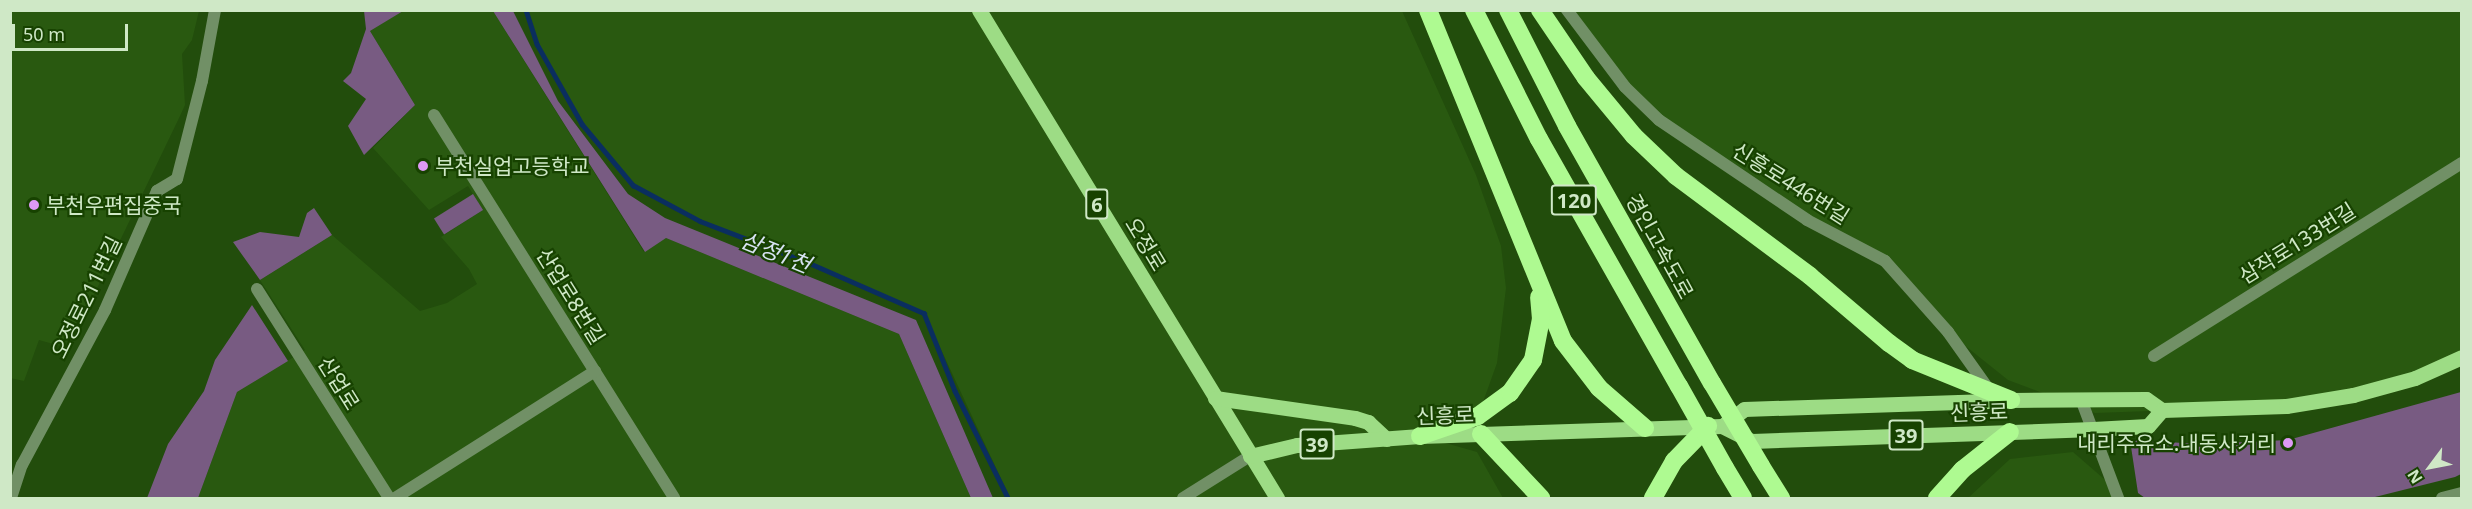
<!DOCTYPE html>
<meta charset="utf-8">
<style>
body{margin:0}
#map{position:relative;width:2472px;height:509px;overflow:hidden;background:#224d0c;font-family:"Noto Sans","Noto Sans KR",sans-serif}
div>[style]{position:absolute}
.built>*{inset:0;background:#295910}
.green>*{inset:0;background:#785b82;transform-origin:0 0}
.stream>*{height:4.5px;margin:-2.25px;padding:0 2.25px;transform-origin:2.25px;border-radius:2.25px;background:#0a2e5f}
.minor>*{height:12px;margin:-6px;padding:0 6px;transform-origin:6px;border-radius:6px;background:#719066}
.tertiary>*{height:12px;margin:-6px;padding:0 6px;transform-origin:6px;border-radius:6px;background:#719066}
.primary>*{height:15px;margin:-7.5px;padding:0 7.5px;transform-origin:7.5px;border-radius:7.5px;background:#9ddc85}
.motorway>*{height:18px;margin:-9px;padding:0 9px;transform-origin:9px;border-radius:9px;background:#aefa91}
.motorway-bridge>*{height:18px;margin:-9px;padding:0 9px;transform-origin:9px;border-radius:9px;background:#aefa91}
.dots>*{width:16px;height:16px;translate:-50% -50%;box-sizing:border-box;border:3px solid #174200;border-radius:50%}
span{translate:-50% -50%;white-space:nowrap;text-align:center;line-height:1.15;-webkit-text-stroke:4.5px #174200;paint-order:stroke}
.shield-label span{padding:2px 4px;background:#174200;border:2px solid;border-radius:4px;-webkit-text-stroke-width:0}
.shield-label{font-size:20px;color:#cfe8c6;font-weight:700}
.poi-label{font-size:21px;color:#cfe8c6}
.left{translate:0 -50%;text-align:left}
.right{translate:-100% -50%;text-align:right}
.street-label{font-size:21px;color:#cfe8c6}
.water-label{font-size:22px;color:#d8e3f3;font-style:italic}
.frame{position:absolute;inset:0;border:12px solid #cfe8c6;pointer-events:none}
.north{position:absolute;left:2400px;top:437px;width:60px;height:60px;-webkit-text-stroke:4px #174200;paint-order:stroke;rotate:238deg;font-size:16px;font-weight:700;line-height:24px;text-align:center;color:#cfe8c6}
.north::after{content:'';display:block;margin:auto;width:21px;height:27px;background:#cfe8c6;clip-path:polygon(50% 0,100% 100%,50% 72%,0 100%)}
.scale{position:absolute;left:12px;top:24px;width:116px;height:27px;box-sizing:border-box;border:3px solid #cfe8c6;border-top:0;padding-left:8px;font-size:18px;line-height:21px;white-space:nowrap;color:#cfe8c6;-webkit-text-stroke:4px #174200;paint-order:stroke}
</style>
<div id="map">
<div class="built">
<div style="clip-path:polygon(11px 10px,199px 11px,192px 40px,182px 54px,185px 105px,180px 116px,88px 307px,84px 307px,64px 347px,39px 340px,24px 381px,10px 378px)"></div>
<div style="clip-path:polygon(403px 10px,493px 11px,644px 252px,666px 238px,899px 334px,971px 498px,198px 498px,237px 392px,305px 350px,260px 280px,332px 235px,420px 311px,447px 303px,477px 284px,469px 269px,441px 237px,483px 210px,468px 186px,429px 210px,373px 148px,415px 105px,370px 31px)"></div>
<div style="clip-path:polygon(526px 11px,1402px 11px,1476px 175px,1501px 246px,1506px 288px,1497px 363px,1478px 416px,1421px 436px,1477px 452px,1503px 498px,1010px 498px,924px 313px,700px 221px,633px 185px,582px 124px,537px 44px)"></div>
<div style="clip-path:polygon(1567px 11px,2461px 11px,2461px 357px,2415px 378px,2286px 406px,2095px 413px,2008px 380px,1948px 332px,1885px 261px,1807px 220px,1659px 120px)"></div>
<div style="clip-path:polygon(2073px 452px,2126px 498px,1968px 498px,2010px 459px)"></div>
</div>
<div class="green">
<div style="clip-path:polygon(364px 11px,403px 11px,370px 31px,415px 105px,364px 155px,348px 126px,366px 99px,343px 81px,351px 73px,366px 29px)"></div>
<div style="clip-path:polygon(493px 11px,513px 11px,558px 101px,628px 194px,665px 218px,916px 320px,993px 498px,971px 498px,899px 334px,666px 238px,645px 252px)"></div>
<div style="left:473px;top:194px;width:19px;height:46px;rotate:58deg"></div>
<div style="clip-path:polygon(314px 208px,332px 235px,260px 280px,233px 242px,260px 232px,299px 237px,307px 213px)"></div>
<div style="clip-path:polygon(252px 305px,288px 361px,237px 392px,198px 498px,147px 498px,168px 444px,204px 391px,215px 360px)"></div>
<div style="clip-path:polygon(2461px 392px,2461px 474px,2455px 477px,2371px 498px,2145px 498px,2138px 493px,2130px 440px,2202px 444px,2288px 440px)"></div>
</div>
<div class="stream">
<div style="left:526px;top:10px;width:36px;rotate:72deg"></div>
<div style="left:537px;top:44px;width:92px;rotate:60.6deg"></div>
<div style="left:582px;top:124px;width:80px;rotate:50.1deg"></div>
<div style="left:633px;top:185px;width:76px;rotate:28.2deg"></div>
<div style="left:700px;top:221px;width:115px;rotate:21deg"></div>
<div style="left:807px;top:262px;width:128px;rotate:23.6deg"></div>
<div style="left:924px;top:313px;width:84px;rotate:68.3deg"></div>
<div style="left:955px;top:391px;width:119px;rotate:63.6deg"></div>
</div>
<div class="minor">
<div style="left:1567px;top:10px;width:96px;rotate:53deg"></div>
<div style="left:1625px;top:87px;width:47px;rotate:44.1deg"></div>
<div style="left:1659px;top:120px;width:179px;rotate:34deg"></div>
<div style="left:1807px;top:220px;width:88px;rotate:27.7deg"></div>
<div style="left:1885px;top:261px;width:95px;rotate:48.4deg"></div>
<div style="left:1948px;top:332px;width:72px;rotate:54.6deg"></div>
<div style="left:434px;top:115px;width:452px;rotate:57.9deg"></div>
<div style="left:257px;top:289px;width:247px;rotate:57.7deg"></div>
<div style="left:2154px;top:356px;width:363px;rotate:-32.1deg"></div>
<div style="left:11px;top:498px;width:35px;rotate:-72deg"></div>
<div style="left:22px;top:465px;width:176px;rotate:-61.8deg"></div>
<div style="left:105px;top:310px;width:130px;rotate:-66.4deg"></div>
<div style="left:157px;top:191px;width:23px;rotate:-31deg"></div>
<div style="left:177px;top:179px;width:101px;rotate:-75.7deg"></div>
<div style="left:202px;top:81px;width:72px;rotate:-79.6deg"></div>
<div style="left:395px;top:498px;width:237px;rotate:-32.4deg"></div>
<div style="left:2442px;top:498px;width:21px;rotate:-14deg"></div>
</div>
<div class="tertiary">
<div style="left:2082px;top:402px;width:103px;rotate:69.4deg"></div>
<div style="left:1183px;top:498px;width:79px;rotate:-32.1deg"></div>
</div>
<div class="primary">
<div style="left:979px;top:10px;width:572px;rotate:58.59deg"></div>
<div style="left:1215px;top:398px;width:141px;rotate:8.1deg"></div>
<div style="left:1355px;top:418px;width:14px;rotate:17deg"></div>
<div style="left:1368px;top:422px;width:25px;rotate:43deg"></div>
<div style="left:1725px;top:424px;width:24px;rotate:-38deg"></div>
<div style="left:1744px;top:409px;width:267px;rotate:-1.9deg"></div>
<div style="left:2011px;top:400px;width:135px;rotate:-0.4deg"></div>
<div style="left:2146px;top:399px;width:19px;rotate:35deg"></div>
<div style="left:2162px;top:410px;width:124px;rotate:-1.8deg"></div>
<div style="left:2286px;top:406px;width:68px;rotate:-9.3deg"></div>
<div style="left:2353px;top:395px;width:64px;rotate:-15.3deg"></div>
<div style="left:2415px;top:378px;width:51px;rotate:-24.1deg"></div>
<div style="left:1250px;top:456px;width:48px;rotate:-13.2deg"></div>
<div style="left:1297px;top:445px;width:123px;rotate:-4.2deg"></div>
<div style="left:1420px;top:436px;width:302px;rotate:-1.9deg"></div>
<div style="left:1722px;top:426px;width:34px;rotate:27deg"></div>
<div style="left:1752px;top:441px;width:341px;rotate:-2deg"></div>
<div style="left:2093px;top:429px;width:55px;rotate:-3.1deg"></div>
<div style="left:2148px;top:426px;width:21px;rotate:-49deg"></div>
</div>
<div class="motorway">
<div style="left:1428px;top:10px;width:357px;rotate:67.8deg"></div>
<div style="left:1563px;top:341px;width:59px;rotate:52.5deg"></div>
<div style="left:1599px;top:388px;width:61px;rotate:41deg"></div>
<div style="left:1474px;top:10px;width:144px;rotate:63.3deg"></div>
<div style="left:1539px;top:139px;width:284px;rotate:60.5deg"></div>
<div style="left:1508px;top:10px;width:130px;rotate:63deg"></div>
<div style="left:1567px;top:126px;width:295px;rotate:60.6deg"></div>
<div style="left:1540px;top:10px;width:82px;rotate:55.9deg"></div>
<div style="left:1586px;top:78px;width:75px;rotate:50.4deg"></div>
<div style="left:1634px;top:136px;width:58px;rotate:43.6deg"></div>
<div style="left:1676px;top:176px;width:167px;rotate:36.7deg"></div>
<div style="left:1810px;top:276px;width:104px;rotate:40.3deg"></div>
<div style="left:1889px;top:343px;width:29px;rotate:36deg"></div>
<div style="left:1912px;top:360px;width:107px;rotate:22deg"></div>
<div style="left:1481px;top:434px;width:88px;rotate:46.8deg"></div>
<div style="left:1420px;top:436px;width:61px;rotate:-19deg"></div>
<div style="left:1478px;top:416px;width:39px;rotate:-36deg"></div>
<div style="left:1510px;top:393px;width:40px;rotate:-55.1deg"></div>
<div style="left:1533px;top:360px;width:42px;rotate:-79deg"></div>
<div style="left:1541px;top:319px;width:22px;rotate:-95deg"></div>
<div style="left:1761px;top:466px;width:38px;rotate:58deg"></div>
<div style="left:1725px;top:468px;width:35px;rotate:59deg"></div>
<div style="left:1653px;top:498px;width:43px;rotate:-60.4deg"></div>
<div style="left:1674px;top:461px;width:49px;rotate:-45.8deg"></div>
<div style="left:1937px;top:498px;width:38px;rotate:-48deg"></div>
<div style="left:1962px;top:470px;width:61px;rotate:-38.4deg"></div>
</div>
<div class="motorway-bridge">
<div style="left:1712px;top:383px;width:96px;rotate:59.4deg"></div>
<div style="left:1679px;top:386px;width:94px;rotate:60.7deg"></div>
</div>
<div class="dots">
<div style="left:423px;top:166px;background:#dd99f3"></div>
<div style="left:34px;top:205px;background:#dd99f3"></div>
<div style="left:2288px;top:443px;background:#dd99f3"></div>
</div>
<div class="shield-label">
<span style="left:1574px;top:200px">120</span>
<span style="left:1097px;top:204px">6</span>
<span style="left:1906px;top:435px">39</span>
<span style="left:1317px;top:444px">39</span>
</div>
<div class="poi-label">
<span class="left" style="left:435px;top:166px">부천실업고등학교</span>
<span class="left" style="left:46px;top:205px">부천우편집중국</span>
<span class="right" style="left:2276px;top:443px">내리주유소.내동사거리</span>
</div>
<div class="street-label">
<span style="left:1791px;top:183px;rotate:32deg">신흥로446번길</span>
<span style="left:2297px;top:243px;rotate:-32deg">삼작로133번길</span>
<span style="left:1146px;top:244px;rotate:59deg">오정로</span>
<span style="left:1660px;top:246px;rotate:61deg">경인고속도로</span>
<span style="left:571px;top:296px;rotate:58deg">산업로8번길</span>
<span style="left:86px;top:297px;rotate:-64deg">오정로211번길</span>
<span style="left:339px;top:383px;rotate:58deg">산업로</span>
<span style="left:1979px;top:412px;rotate:-2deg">신흥로</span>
<span style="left:1445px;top:415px;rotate:-2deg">신흥로</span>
</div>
<div class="water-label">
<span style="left:776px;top:252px;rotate:22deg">삼정1천</span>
</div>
<div class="frame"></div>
<div class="north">N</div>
<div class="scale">50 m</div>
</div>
